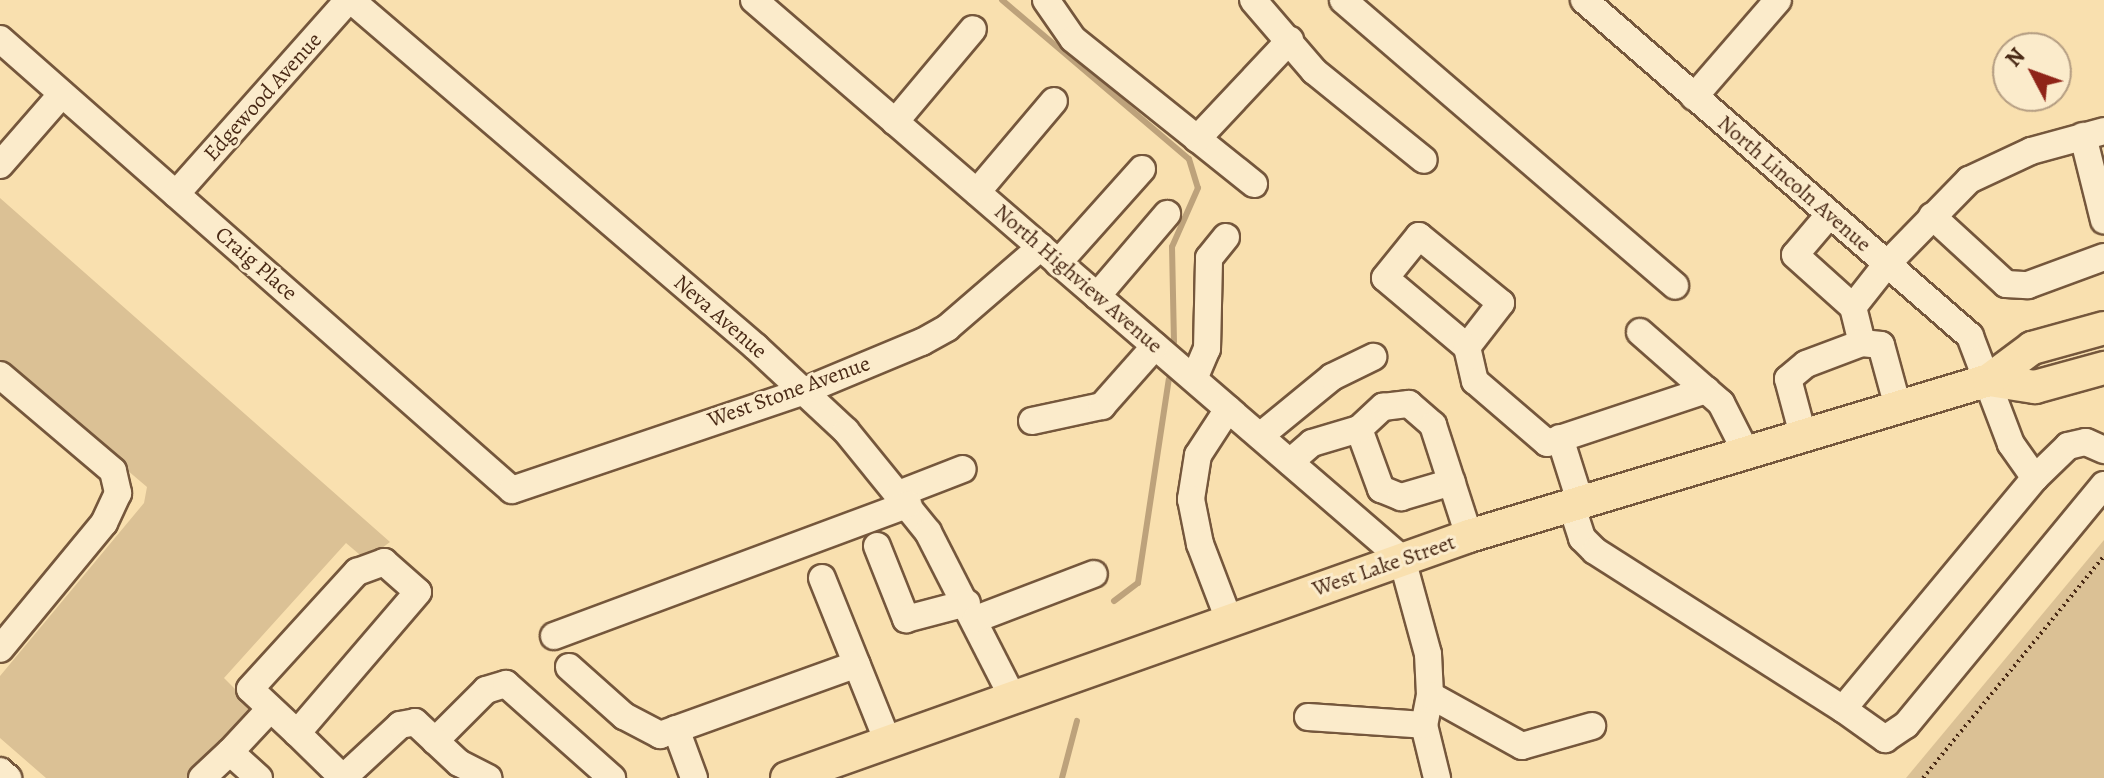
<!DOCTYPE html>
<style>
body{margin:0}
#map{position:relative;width:2104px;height:778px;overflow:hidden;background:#f9e0af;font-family:Alegreya,serif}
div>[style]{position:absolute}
.green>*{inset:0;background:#dbc195}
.stream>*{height:6px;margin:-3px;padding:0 3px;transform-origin:3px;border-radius:3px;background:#bda27b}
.path>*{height:4px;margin-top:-2px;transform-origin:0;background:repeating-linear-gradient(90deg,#492915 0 2px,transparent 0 6px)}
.roads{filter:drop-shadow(2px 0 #75573c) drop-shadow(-2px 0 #75573c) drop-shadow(0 2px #75573c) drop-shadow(0 -2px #75573c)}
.minor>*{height:26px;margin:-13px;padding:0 13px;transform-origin:13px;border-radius:13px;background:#fbebcb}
.major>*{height:32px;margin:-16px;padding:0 16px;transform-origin:16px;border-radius:16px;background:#f9e0af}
span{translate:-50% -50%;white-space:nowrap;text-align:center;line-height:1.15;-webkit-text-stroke:6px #fbebcb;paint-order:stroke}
.street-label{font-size:22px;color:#492915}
.north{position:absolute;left:1992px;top:32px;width:80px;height:80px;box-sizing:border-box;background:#fbebcb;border:2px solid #b49d82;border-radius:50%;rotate:311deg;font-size:22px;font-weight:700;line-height:32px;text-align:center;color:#492915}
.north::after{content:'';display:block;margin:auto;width:28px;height:36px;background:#8f2418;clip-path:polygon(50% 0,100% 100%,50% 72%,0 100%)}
</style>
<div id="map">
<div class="green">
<div style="clip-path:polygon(0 198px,390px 542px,366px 560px,346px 543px,224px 678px,252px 706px,190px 778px,46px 778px,0 738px,0 676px,144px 503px,147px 487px,0 362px)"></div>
<div style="clip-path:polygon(2104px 540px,2104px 778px,1906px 778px)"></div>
</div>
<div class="stream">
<div style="left:1002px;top:0;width:245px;rotate:40.4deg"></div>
<div style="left:1189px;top:159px;width:30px;rotate:73deg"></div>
<div style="left:1198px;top:188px;width:64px;rotate:113.8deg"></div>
<div style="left:1172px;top:247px;width:95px;rotate:88.8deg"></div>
<div style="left:1114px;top:601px;width:30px;rotate:-37deg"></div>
<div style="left:1138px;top:583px;width:206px;rotate:-81.4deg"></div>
<div style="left:1062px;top:778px;width:59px;rotate:-75.3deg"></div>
</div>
<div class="path">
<div style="left:1923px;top:778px;width:286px;rotate:-50.8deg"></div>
</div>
<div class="roads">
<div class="minor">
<div style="left:351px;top:0;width:533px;rotate:40.59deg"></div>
<div style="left:756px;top:347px;width:123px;rotate:43deg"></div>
<div style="left:846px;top:431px;width:130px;rotate:50.9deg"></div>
<div style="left:928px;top:532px;width:186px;rotate:62.9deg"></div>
<div style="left:754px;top:0;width:856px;rotate:40.78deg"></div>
<div style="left:1402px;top:559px;width:98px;rotate:74.7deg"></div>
<div style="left:1428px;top:654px;width:41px;rotate:87.2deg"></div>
<div style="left:1430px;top:695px;width:31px;rotate:101deg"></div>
<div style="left:1424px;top:725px;width:55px;rotate:76.2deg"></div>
<div style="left:1046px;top:0;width:47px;rotate:55.3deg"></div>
<div style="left:1073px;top:39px;width:232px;rotate:38.7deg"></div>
<div style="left:1253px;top:0;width:94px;rotate:49.3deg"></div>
<div style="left:1314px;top:71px;width:141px;rotate:39deg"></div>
<div style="left:1343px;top:0;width:438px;rotate:40.7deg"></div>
<div style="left:0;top:39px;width:682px;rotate:41.38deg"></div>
<div style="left:512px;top:490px;width:308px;rotate:-18.7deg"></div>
<div style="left:804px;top:391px;width:128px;rotate:-22.6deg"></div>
<div style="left:922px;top:342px;width:29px;rotate:-29deg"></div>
<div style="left:947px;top:328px;width:124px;rotate:-40.8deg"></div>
<div style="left:1694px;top:97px;width:128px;rotate:-49.1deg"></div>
<div style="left:895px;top:122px;width:121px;rotate:-50deg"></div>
<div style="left:2083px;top:136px;width:87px;rotate:76deg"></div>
<div style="left:1197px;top:139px;width:136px;rotate:-46.8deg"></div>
<div style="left:0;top:165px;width:94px;rotate:-48.9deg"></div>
<div style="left:977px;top:192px;width:119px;rotate:-49.8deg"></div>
<div style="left:176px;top:194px;width:259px;rotate:-48.4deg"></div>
<div style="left:1829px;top:215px;width:52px;rotate:130.4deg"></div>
<div style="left:1795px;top:255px;width:78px;rotate:41.9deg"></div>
<div style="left:1932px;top:216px;width:100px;rotate:42.6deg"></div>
<div style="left:2006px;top:284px;width:22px;rotate:3deg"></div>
<div style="left:2028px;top:285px;width:81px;rotate:-20.2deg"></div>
<div style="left:1058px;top:263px;width:126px;rotate:-48.2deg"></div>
<div style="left:1097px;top:296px;width:108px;rotate:-49.5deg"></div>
<div style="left:1640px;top:332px;width:88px;rotate:41.3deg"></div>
<div style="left:1862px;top:343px;width:37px;rotate:-104deg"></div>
<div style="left:1853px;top:307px;width:53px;rotate:-51.8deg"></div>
<div style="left:1886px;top:265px;width:119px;rotate:-45.7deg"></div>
<div style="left:1969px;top:180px;width:68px;rotate:-25.1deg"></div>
<div style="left:2031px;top:151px;width:76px;rotate:-15.3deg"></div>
<div style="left:1467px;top:347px;width:107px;rotate:-139.9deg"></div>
<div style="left:1385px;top:278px;width:54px;rotate:-51deg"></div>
<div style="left:1419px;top:236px;width:106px;rotate:39.3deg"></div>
<div style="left:1501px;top:303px;width:56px;rotate:127.7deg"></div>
<div style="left:1467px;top:347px;width:35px;rotate:77deg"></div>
<div style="left:1475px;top:381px;width:95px;rotate:40.7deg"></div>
<div style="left:1547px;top:443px;width:168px;rotate:-18.4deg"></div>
<div style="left:1706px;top:390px;width:20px;rotate:41deg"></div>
<div style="left:1721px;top:403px;width:55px;rotate:63deg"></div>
<div style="left:0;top:375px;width:148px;rotate:40.3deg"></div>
<div style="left:113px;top:471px;width:23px;rotate:77deg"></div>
<div style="left:118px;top:493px;width:33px;rotate:115deg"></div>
<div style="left:104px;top:523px;width:163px;rotate:129.5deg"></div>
<div style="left:1194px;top:379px;width:33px;rotate:-67deg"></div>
<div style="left:1207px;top:349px;width:91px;rotate:-88.7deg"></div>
<div style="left:1209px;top:258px;width:27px;rotate:-51deg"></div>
<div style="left:1228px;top:409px;width:55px;rotate:123.1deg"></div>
<div style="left:1198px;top:455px;width:45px;rotate:99deg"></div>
<div style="left:1191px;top:499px;width:46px;rotate:78.7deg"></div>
<div style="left:1200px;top:544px;width:81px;rotate:69.1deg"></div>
<div style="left:1032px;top:421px;width:72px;rotate:-12.1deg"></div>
<div style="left:1102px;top:406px;width:80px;rotate:-48.5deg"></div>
<div style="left:1359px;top:429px;width:64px;rotate:69.9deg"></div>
<div style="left:1381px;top:489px;width:22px;rotate:22deg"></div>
<div style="left:1401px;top:497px;width:53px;rotate:-16.4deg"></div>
<div style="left:1803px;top:435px;width:58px;rotate:-105deg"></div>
<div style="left:1788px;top:379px;width:23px;rotate:-40deg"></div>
<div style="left:1806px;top:364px;width:60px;rotate:-20.6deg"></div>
<div style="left:1862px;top:343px;width:19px;rotate:6deg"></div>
<div style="left:1881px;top:345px;width:64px;rotate:74.7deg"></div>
<div style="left:1260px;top:436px;width:93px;rotate:-39.3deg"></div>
<div style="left:1332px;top:377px;width:46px;rotate:-26deg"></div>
<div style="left:1560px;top:438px;width:66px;rotate:72.4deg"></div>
<div style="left:1290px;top:462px;width:29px;rotate:-41deg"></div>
<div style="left:1312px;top:443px;width:49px;rotate:-16.6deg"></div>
<div style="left:1359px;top:429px;width:33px;rotate:-43deg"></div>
<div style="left:1383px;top:407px;width:26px;rotate:-7deg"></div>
<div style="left:1409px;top:404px;width:32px;rotate:41deg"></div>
<div style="left:1433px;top:425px;width:117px;rotate:72deg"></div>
<div style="left:2035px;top:478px;width:46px;rotate:-44.1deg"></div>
<div style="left:2068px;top:446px;width:18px;rotate:-13deg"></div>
<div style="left:2086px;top:442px;width:20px;rotate:24deg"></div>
<div style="left:901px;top:493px;width:66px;rotate:-21.2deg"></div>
<div style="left:1571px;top:504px;width:36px;rotate:72deg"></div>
<div style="left:1582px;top:538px;width:18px;rotate:45deg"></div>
<div style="left:1595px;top:551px;width:294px;rotate:32.5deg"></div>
<div style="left:1843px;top:709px;width:300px;rotate:-50.3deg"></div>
<div style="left:2035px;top:478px;width:42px;rotate:-125.2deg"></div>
<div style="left:2011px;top:444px;width:116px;rotate:-110.8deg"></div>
<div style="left:1970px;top:336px;width:512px;rotate:-138.96deg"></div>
<div style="left:877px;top:546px;width:79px;rotate:68.3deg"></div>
<div style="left:906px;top:619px;width:63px;rotate:-14.7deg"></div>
<div style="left:384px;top:562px;width:45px;rotate:41.4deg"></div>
<div style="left:418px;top:592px;width:186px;rotate:130.6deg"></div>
<div style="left:297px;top:733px;width:64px;rotate:-136.9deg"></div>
<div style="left:250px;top:689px;width:159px;rotate:-47.6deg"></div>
<div style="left:357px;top:572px;width:29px;rotate:-20deg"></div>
<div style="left:822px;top:578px;width:177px;rotate:68.1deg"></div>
<div style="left:976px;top:619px;width:126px;rotate:-20.9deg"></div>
<div style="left:554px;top:636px;width:378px;rotate:-20.4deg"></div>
<div style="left:569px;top:667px;width:74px;rotate:41.7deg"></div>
<div style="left:624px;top:716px;width:41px;rotate:27.8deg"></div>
<div style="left:660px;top:735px;width:209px;rotate:-19.8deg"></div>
<div style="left:1430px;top:695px;width:105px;rotate:29deg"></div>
<div style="left:1522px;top:746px;width:73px;rotate:-15.9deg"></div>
<div style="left:1843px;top:709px;width:52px;rotate:35.5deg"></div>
<div style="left:1885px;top:739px;width:25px;rotate:-34deg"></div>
<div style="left:1906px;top:725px;width:311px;rotate:-50.5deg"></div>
<div style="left:1308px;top:717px;width:116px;rotate:3.9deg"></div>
<div style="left:676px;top:729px;width:52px;rotate:69.8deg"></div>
<div style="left:297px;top:733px;width:64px;rotate:44.4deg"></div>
<div style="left:435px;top:741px;width:72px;rotate:-45deg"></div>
<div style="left:486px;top:690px;width:21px;rotate:-17deg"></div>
<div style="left:506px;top:684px;width:142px;rotate:41.6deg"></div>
<div style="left:230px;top:752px;width:59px;rotate:-47.1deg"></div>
<div style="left:0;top:771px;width:11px;rotate:41deg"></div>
<div style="left:202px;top:778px;width:38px;rotate:-43deg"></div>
<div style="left:230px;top:752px;width:39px;rotate:42deg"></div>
<div style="left:343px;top:778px;width:78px;rotate:-42.9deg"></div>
<div style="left:400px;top:725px;width:15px;rotate:-11deg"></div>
<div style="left:415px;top:722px;width:60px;rotate:43deg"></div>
<div style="left:459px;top:763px;width:33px;rotate:27deg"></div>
</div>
<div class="major">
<div style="left:1989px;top:380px;width:47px;rotate:8.7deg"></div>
<div style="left:2035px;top:387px;width:72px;rotate:-15.4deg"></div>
<div style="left:787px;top:778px;width:724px;rotate:-19.54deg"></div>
<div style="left:1469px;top:536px;width:543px;rotate:-16.7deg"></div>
<div style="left:1989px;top:380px;width:54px;rotate:-36.7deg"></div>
<div style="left:2032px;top:348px;width:75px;rotate:-15.5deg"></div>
</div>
</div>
<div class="street-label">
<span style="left:263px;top:97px;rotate:-48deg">Edgewood Avenue</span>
<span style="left:1794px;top:184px;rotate:41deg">North Lincoln Avenue</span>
<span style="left:256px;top:264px;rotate:41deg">Craig Place</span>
<span style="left:1078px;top:279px;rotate:41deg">North Highview Avenue</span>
<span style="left:720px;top:317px;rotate:41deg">Neva Avenue</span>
<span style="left:789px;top:392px;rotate:-20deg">West Stone Avenue</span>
<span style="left:1384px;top:566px;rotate:-19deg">West Lake Street</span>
</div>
<div class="north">N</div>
</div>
